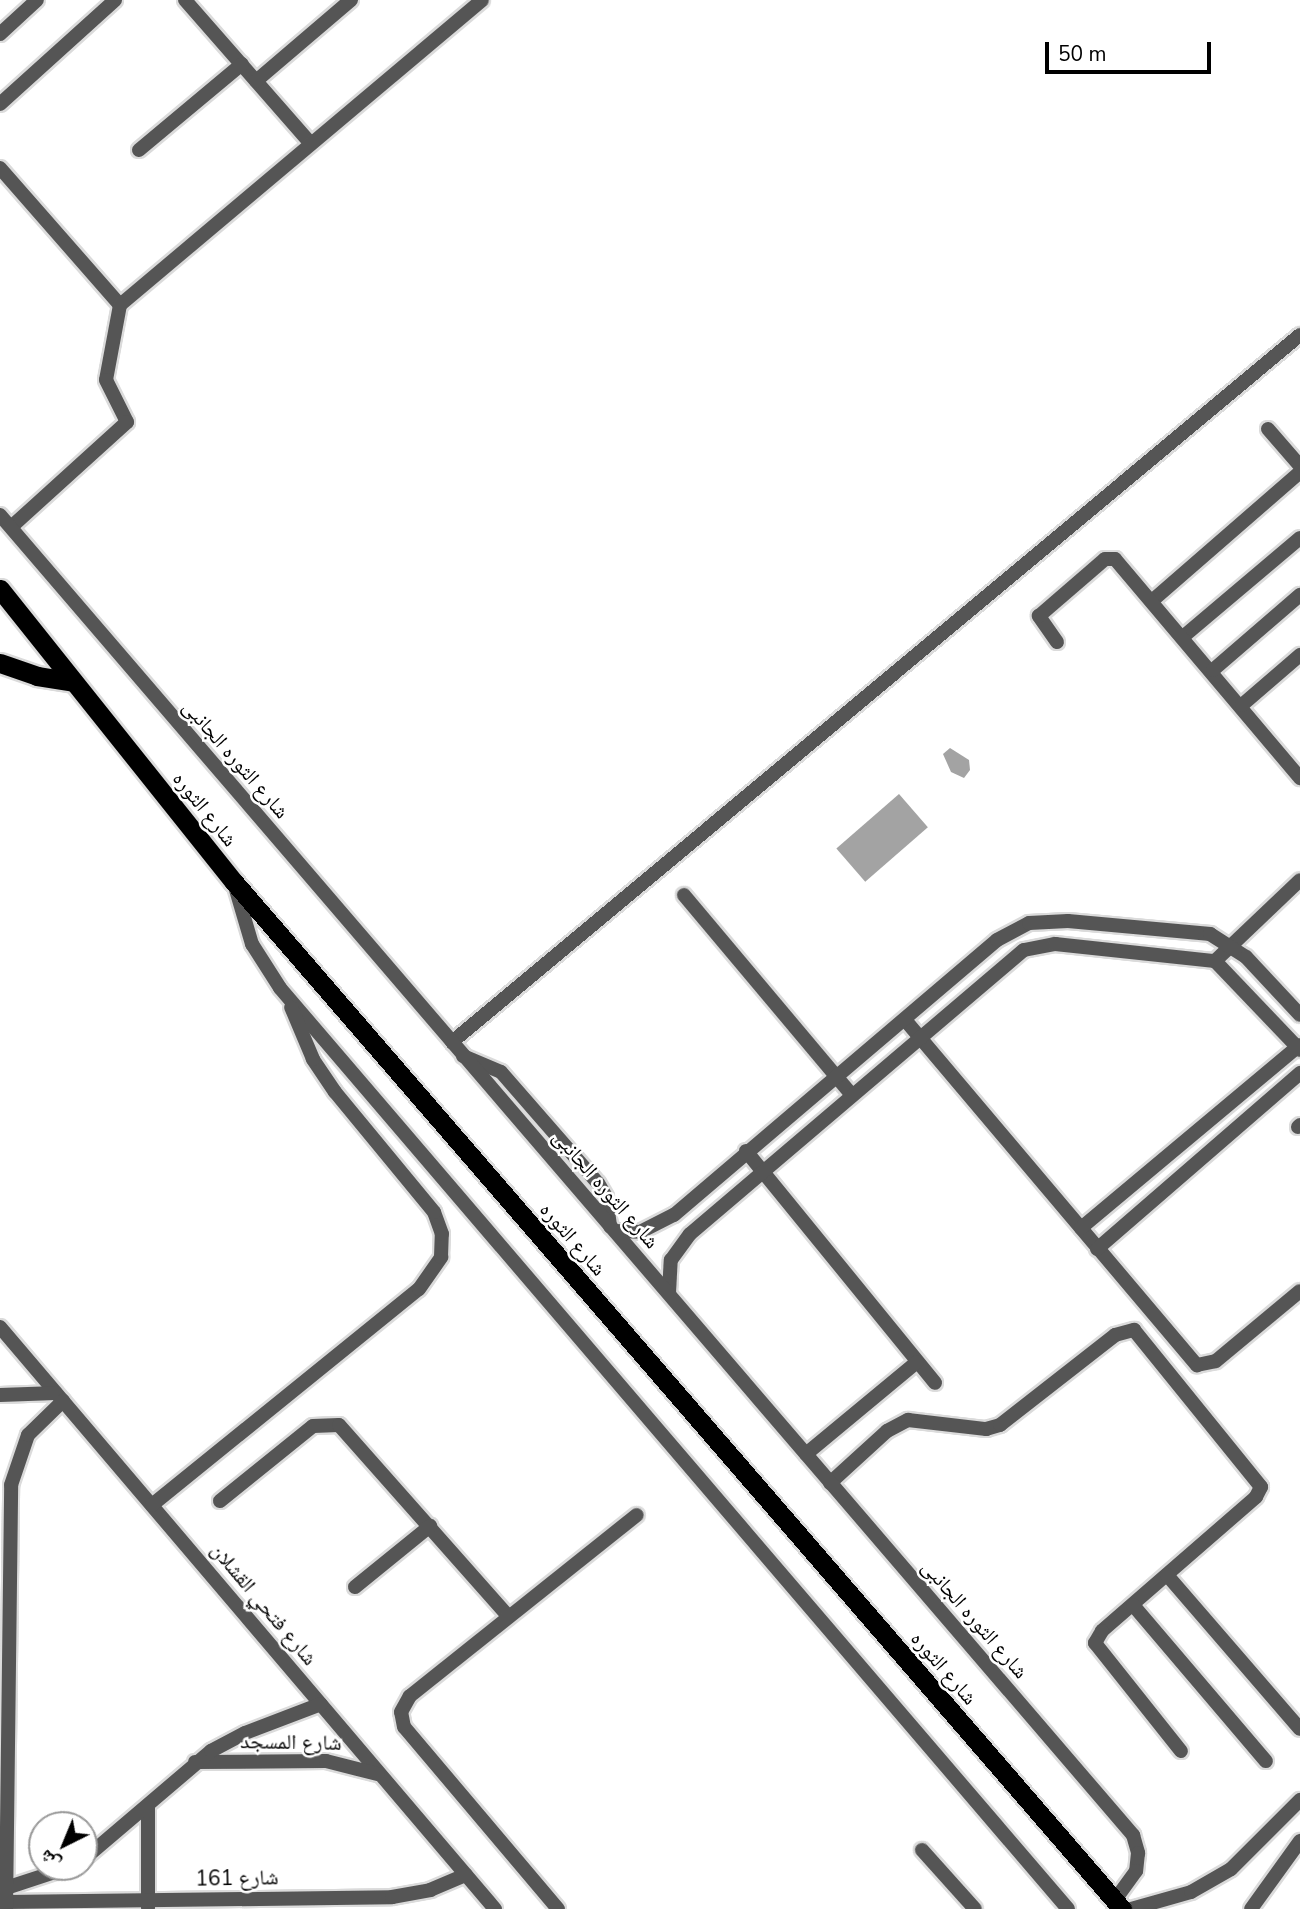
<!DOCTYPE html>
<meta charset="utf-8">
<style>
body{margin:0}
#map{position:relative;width:1300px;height:1909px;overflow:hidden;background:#fff;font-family:"Nunito Sans","Noto Naskh Arabic",sans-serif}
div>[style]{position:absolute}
.water>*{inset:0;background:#a3a3a3;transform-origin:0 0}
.roads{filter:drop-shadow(2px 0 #dbdbdb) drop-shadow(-2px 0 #dbdbdb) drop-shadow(0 2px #dbdbdb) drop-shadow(0 -2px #dbdbdb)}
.service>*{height:14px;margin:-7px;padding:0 7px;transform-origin:7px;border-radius:7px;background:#555}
.minor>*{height:14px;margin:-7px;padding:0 7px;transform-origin:7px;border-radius:7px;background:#555}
.tertiary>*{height:14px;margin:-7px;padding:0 7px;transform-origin:7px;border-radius:7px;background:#555}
.trunk>*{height:19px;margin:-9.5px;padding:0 9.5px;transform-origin:9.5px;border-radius:9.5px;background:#000}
span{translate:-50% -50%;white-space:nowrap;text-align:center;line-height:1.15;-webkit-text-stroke:5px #fff;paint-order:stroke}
.street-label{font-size:21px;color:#000}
.north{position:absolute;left:28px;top:1811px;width:70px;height:70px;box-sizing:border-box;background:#fff;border:2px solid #999;border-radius:50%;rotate:223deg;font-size:19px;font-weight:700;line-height:28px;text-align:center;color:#000}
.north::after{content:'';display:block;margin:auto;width:24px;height:32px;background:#000;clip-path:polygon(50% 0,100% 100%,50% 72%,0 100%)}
.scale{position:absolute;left:1045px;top:42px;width:166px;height:32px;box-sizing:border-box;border:4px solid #000;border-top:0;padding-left:9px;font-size:21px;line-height:24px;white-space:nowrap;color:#000;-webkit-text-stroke:5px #fff;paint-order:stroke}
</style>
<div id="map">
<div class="water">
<div style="clip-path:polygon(950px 748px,969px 760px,970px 770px,964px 778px,951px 772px,943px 754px)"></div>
<div style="left:899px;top:794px;width:44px;height:83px;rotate:49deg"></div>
</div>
<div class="roads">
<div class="service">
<div style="left:185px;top:0;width:191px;rotate:48.8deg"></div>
<div style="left:0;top:34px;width:50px;rotate:-42.6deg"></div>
<div style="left:256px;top:81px;width:125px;rotate:-40.5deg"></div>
<div style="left:0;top:104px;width:155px;rotate:-42.1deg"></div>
<div style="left:139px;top:150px;width:134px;rotate:-39.9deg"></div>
<div style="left:0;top:168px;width:182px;rotate:48.8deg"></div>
<div style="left:120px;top:305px;width:76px;rotate:100.6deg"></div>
<div style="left:106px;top:380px;width:47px;rotate:63.4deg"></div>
<div style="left:127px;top:422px;width:156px;rotate:137.8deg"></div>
<div style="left:120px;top:305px;width:473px;rotate:-40.1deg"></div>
<div style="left:1268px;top:429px;width:49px;rotate:49.1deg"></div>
<div style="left:1153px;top:600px;width:195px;rotate:-41deg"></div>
<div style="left:1184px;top:636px;width:152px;rotate:-40.2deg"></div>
<div style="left:1057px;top:642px;width:32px;rotate:-125deg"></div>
<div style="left:1039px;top:616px;width:87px;rotate:-40.8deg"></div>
<div style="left:1105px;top:559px;width:10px"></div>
<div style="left:1115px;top:559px;width:287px;rotate:49.8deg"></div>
<div style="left:1213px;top:670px;width:115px;rotate:-40.8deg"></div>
<div style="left:1242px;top:705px;width:77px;rotate:-40.8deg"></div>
<div style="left:684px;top:895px;width:261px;rotate:50deg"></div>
<div style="left:1215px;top:961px;width:117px;rotate:-43.6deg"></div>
<div style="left:906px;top:1021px;width:451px;rotate:49.8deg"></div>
<div style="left:1197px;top:1365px;width:19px;rotate:-12deg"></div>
<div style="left:1216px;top:1361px;width:109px;rotate:-39.8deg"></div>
<div style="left:452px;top:1042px;width:1104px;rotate:-39.82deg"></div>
<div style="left:463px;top:1056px;width:41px;rotate:22.8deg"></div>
<div style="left:501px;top:1072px;width:147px;rotate:48.9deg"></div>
<div style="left:598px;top:1183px;width:16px;rotate:60deg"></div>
<div style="left:606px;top:1197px;width:30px;rotate:82deg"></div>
<div style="left:1298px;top:1127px;width:3px;rotate:-45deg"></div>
<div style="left:746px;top:1151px;width:299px;rotate:50.8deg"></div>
<div style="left:1081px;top:1228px;width:285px;rotate:-39.9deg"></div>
<div style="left:615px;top:1231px;width:25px;rotate:2deg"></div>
<div style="left:640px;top:1232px;width:38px;rotate:-27deg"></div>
<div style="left:674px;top:1215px;width:424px;rotate:-40.4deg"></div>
<div style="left:997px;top:940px;width:36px;rotate:-28deg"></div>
<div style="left:1029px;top:923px;width:39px;rotate:-3deg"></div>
<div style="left:1068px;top:921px;width:143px;rotate:5.2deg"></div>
<div style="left:1210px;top:934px;width:43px;rotate:32.6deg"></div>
<div style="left:1246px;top:957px;width:79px;rotate:47deg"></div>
<div style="left:1097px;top:1249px;width:269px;rotate:-40.9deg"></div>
<div style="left:669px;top:1293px;width:33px;rotate:-87deg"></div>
<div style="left:671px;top:1260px;width:32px;rotate:-54deg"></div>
<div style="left:690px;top:1234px;width:438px;rotate:-40.4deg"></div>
<div style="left:1024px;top:950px;width:32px;rotate:-11deg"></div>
<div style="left:1055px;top:944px;width:161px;rotate:6.1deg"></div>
<div style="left:1215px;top:961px;width:123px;rotate:46.3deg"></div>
<div style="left:806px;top:1454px;width:144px;rotate:-39.7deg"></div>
<div style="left:830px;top:1483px;width:77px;rotate:-42.4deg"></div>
<div style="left:887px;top:1431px;width:24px;rotate:-28deg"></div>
<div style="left:908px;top:1420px;width:79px;rotate:6.6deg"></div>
<div style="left:986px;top:1429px;width:15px;rotate:-16deg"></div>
<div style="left:1000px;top:1425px;width:146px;rotate:-38deg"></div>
<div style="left:1115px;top:1335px;width:20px;rotate:-15deg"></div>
<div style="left:1134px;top:1330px;width:202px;rotate:51deg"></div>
<div style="left:1261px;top:1487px;width:11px;rotate:117deg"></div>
<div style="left:1256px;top:1497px;width:204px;rotate:139deg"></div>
<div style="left:1102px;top:1631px;width:14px;rotate:120deg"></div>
<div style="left:1095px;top:1643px;width:138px;rotate:51.5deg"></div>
<div style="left:220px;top:1501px;width:119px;rotate:-38.9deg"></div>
<div style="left:313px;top:1426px;width:26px;rotate:-2deg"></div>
<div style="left:339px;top:1425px;width:256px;rotate:48.5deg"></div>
<div style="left:1167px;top:1575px;width:203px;rotate:49.2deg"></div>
<div style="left:355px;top:1587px;width:97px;rotate:-39.1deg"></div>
<div style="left:1133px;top:1605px;width:205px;rotate:49.6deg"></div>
<div style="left:922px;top:1850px;width:79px;rotate:48.1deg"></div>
<div style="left:558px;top:1909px;width:238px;rotate:-130.2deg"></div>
<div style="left:404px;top:1727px;width:15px;rotate:-101deg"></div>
<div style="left:401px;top:1712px;width:18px;rotate:-61deg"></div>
<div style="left:410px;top:1696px;width:290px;rotate:-38.6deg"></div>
</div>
<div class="minor">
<div style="left:234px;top:883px;width:64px;rotate:73.6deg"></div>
<div style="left:252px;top:944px;width:52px;rotate:57.5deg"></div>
<div style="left:280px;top:988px;width:1212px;rotate:49.45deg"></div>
<div style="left:0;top:1327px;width:764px;rotate:49.62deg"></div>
<div style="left:0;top:1395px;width:56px;rotate:-2deg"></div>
<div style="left:152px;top:1505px;width:343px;rotate:-39deg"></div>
<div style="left:419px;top:1289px;width:39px;rotate:-55deg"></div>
<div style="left:441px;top:1257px;width:23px;rotate:-88deg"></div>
<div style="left:442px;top:1234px;width:23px;rotate:-110deg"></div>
<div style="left:434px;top:1212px;width:156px;rotate:-129.5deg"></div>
<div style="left:335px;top:1092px;width:40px;rotate:-124deg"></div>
<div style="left:313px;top:1059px;width:56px;rotate:-112.9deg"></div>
<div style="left:195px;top:1762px;width:131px;rotate:-0.4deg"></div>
<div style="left:326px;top:1761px;width:53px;rotate:14.3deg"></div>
<div style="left:148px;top:1806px;width:102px;rotate:90deg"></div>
<div style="left:84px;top:1859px;width:167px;rotate:-40.4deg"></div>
<div style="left:211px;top:1751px;width:38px;rotate:-28deg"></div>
<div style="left:245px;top:1733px;width:81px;rotate:-20.9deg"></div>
<div style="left:6px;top:1888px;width:67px;rotate:-18.2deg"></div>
<div style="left:6px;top:1902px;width:386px;rotate:-0.7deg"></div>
<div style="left:392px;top:1897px;width:39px;rotate:-10deg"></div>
<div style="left:430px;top:1890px;width:39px;rotate:-23deg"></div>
<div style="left:6px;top:1909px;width:424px;rotate:-89.3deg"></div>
<div style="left:11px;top:1485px;width:53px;rotate:-71.2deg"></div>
<div style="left:28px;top:1435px;width:49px;rotate:-44.2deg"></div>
</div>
<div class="tertiary">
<div style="left:0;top:515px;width:1740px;rotate:49.36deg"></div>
<div style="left:1133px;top:1835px;width:19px;rotate:74deg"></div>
<div style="left:1138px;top:1853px;width:18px;rotate:96deg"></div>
<div style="left:1136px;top:1871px;width:36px;rotate:126deg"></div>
<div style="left:1131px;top:1909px;width:62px;rotate:-15.8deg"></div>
<div style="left:1191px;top:1892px;width:46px;rotate:-29.9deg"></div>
<div style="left:1231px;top:1869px;width:98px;rotate:-45deg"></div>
<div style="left:1251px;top:1909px;width:84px;rotate:-54.2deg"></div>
</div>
<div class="trunk">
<div style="left:0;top:589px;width:375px;rotate:51.4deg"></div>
<div style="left:234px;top:882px;width:1358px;rotate:49.15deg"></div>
<div style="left:0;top:663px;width:39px;rotate:19deg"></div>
<div style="left:37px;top:676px;width:37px;rotate:9deg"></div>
</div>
</div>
<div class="street-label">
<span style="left:236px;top:759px;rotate:49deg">شارع الثوره الجانبى</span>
<span style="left:205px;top:809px;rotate:51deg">شارع الثوره</span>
<span style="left:606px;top:1189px;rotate:49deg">شارع الثوره الجانبى</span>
<span style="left:573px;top:1239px;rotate:49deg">شارع الثوره</span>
<span style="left:264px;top:1604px;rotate:50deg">شارع فتحي القشلان</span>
<span style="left:975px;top:1619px;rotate:49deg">شارع الثوره الجانبى</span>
<span style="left:944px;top:1668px;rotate:49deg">شارع الثوره</span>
<span style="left:291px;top:1742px;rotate:1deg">شارع المسجد</span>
<span style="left:237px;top:1878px;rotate:-1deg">شارع 161</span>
</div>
<div class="north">ش</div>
<div class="scale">50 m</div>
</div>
